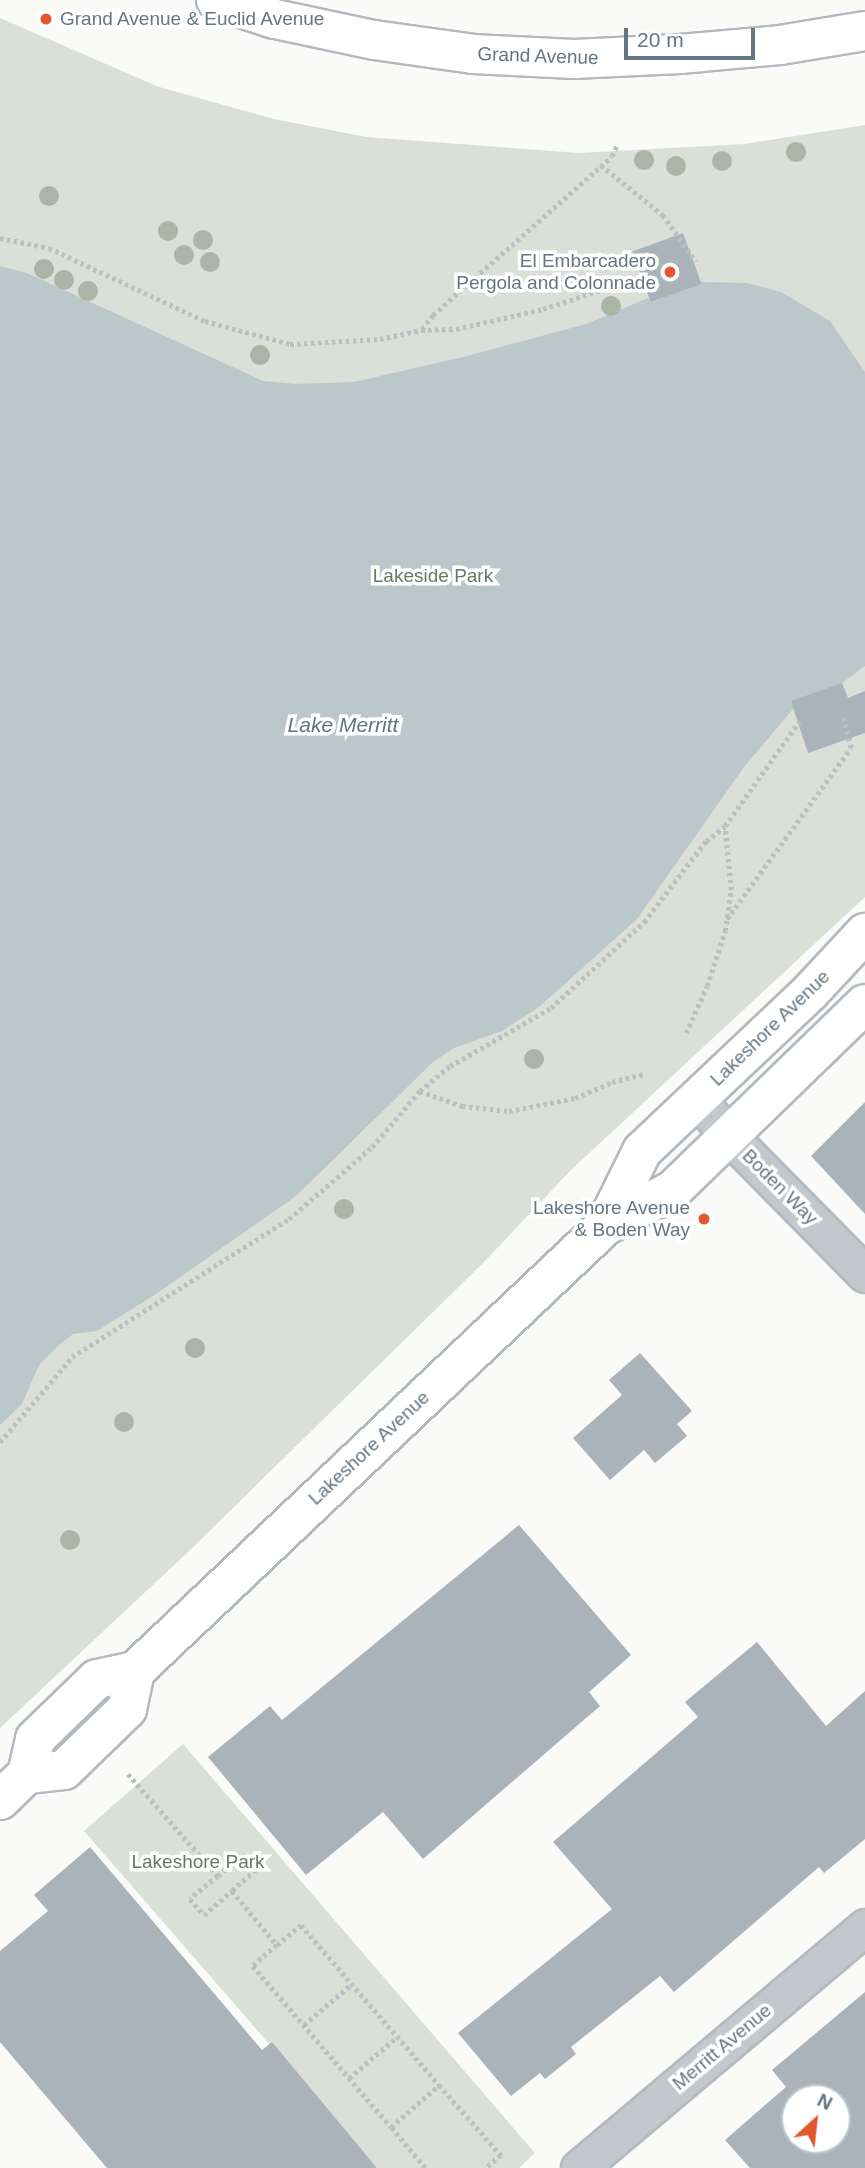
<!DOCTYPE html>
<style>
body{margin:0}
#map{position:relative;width:865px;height:2168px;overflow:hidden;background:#fafaf8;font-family:Helvetica,sans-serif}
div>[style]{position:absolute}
.green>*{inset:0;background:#dadfd7}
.water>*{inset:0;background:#bbc7cb}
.building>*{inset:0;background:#aab3b9;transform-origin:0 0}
.path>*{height:4.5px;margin-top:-2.25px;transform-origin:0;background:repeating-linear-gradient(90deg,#bbbfc2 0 3.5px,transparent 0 7px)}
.roads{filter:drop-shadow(2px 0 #b3babf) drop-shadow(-2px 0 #b3babf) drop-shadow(0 2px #b3babf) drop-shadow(0 -2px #b3babf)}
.street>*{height:35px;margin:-17.5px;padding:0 17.5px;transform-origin:17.5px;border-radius:17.5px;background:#c3c8cc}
.secondary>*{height:38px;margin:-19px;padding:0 19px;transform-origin:19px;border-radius:19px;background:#fff}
.trees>*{width:20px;height:20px;margin:-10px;border-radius:50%;background:#aab4a7}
.dots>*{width:19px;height:19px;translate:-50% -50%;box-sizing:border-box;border:4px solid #fff;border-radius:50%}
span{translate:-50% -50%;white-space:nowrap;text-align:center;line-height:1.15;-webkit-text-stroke:7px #fff;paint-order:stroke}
.poi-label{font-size:19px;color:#657683}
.left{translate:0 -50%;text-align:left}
.right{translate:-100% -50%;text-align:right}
.street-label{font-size:19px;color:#657683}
.park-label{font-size:19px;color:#687a64}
.water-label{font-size:21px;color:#60757c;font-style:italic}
.north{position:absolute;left:781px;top:2084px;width:70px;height:70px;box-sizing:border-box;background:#fff;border:2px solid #c1c8cd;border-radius:50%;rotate:27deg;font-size:19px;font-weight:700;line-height:28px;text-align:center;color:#657683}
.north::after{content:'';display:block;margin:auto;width:24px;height:32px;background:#e4572e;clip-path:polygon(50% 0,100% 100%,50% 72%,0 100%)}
.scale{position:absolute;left:624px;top:28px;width:131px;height:32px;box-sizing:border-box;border:4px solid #657683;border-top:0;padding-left:9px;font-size:21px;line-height:24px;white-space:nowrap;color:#657683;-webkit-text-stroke:5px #fff;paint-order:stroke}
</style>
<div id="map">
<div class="green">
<div style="clip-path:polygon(0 18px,159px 87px,274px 119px,366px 137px,579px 153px,744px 144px,865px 125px,865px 897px,571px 1170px,483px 1263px,187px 1553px,0 1728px)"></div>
<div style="clip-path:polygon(183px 1744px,535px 2153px,519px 2168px,377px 2168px,84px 1831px)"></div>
</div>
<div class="water">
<div style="clip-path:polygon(0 266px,27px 273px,263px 381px,295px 384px,354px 382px,463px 357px,586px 324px,648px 298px,651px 303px,701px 282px,747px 283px,781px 292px,830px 321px,865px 372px,865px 666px,842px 683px,791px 702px,794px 708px,744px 767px,637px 919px,539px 1007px,502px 1031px,454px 1048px,433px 1062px,296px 1196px,156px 1294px,97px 1331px,73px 1334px,60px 1344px,39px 1365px,22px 1404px,0 1425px)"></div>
</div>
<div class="building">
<div style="left:683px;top:233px;width:54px;height:54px;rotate:70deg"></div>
<div style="clip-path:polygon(842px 683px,848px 698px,865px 691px,865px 733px,808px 753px,791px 701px)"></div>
<div style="clip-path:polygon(865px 1102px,865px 1214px,811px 1156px)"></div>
<div style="clip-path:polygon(640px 1353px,692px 1411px,677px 1424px,687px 1436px,655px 1463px,644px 1450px,610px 1480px,573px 1438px,622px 1395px,609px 1380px)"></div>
<div style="clip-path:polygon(519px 1525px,631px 1655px,589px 1692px,600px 1706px,423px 1859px,383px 1812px,306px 1875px,208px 1757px,270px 1706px,282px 1720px)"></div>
<div style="clip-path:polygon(757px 1642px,826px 1726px,865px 1691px,865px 1839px,824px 1873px,819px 1867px,674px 1992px,660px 1976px,571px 2047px,576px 2054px,545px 2079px,540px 2073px,511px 2096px,458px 2033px,612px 1909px,553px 1842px,698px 1717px,685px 1702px)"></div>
<div style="clip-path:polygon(90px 1847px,262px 2050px,272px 2042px,377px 2168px,107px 2168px,0 2042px,0 1951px,48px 1911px,34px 1895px)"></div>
<div style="clip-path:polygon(evenodd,865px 1992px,865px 2168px,750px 2168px,725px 2140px,786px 2087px,772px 2070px,865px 1992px,795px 2098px,837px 2098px,837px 2140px,795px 2140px,795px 2098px)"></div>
</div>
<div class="path">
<div style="left:601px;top:165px;width:80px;rotate:38.9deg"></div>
<div style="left:663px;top:215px;width:57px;rotate:54.9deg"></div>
<div style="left:0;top:238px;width:50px;rotate:11.5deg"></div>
<div style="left:49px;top:248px;width:172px;rotate:25.1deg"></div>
<div style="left:205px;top:321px;width:88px;rotate:15.1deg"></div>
<div style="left:290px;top:344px;width:90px;rotate:-3.2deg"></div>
<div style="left:380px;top:339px;width:42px;rotate:-12.4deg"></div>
<div style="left:421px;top:330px;width:35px;rotate:-2deg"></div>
<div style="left:456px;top:329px;width:89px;rotate:-12.9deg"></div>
<div style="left:543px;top:309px;width:103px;rotate:-18.1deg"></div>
<div style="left:422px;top:329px;width:18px;rotate:-52deg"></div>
<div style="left:433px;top:315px;width:239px;rotate:-41.6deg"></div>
<div style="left:612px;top:156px;width:14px;rotate:-65deg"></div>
<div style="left:727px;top:919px;width:211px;rotate:-54.1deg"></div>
<div style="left:851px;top:748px;width:32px;rotate:-104deg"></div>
<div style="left:686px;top:1033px;width:51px;rotate:-65.9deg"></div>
<div style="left:707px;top:986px;width:58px;rotate:-71.9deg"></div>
<div style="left:725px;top:931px;width:41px;rotate:-81.7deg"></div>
<div style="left:731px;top:890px;width:64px;rotate:-95.4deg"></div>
<div style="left:420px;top:1091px;width:45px;rotate:19.7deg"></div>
<div style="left:462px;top:1106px;width:47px;rotate:6.1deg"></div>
<div style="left:509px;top:1111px;width:67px;rotate:-11.1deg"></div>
<div style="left:575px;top:1098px;width:40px;rotate:-23.4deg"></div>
<div style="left:612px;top:1082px;width:32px;rotate:-14deg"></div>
<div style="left:0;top:1442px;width:111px;rotate:-49.7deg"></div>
<div style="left:72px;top:1357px;width:257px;rotate:-32.5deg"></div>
<div style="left:289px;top:1219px;width:110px;rotate:-40.9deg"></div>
<div style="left:372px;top:1147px;width:74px;rotate:-49.4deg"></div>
<div style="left:420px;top:1091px;width:39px;rotate:-40deg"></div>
<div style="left:450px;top:1066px;width:116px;rotate:-29.9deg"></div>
<div style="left:551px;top:1008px;width:127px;rotate:-42.8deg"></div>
<div style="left:644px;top:922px;width:102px;rotate:-52.6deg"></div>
<div style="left:706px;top:841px;width:24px;rotate:-38deg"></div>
<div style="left:725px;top:826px;width:128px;rotate:-54.6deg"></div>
<div style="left:128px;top:1774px;width:136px;rotate:48.6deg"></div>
<div style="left:218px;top:1876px;width:36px;rotate:141deg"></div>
<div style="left:190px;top:1899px;width:21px;rotate:49deg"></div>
<div style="left:204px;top:1915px;width:37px;rotate:-41deg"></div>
<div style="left:218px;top:1876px;width:33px;rotate:-43deg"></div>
<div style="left:242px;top:1854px;width:21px;rotate:49deg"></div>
<div style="left:256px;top:1870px;width:32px;rotate:139deg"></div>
<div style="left:232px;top:1891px;width:70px;rotate:50.2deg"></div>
<div style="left:277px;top:1945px;width:31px;rotate:-40deg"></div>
<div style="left:301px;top:1925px;width:211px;rotate:49.2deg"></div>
<div style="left:277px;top:1945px;width:32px;rotate:139deg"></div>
<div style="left:253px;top:1966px;width:212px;rotate:49.4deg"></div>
<div style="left:304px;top:2025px;width:63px;rotate:-40.5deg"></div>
<div style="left:349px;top:2078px;width:63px;rotate:-40.5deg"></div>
<div style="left:425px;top:2168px;width:53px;rotate:-129.7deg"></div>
<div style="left:391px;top:2127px;width:64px;rotate:-41.2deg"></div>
<div style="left:439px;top:2085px;width:94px;rotate:48.5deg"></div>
<div style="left:501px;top:2155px;width:20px;rotate:139deg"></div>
</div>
<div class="roads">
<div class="street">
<div style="left:697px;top:1099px;width:49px;rotate:49.1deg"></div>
<div style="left:729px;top:1136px;width:194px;rotate:45.4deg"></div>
<div style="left:579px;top:2168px;width:374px;rotate:-40.1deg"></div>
</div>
<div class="secondary">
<div style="left:216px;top:0;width:62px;rotate:17.9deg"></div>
<div style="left:275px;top:19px;width:101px;rotate:12deg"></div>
<div style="left:374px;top:40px;width:100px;rotate:8deg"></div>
<div style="left:473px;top:54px;width:101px;rotate:2.8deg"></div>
<div style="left:574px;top:59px;width:106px;rotate:-2.7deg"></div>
<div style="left:680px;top:54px;width:100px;rotate:-5.1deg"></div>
<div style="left:780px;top:45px;width:86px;rotate:-9.4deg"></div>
<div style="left:605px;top:1226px;width:84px;rotate:-63.7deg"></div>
<div style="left:642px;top:1151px;width:231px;rotate:-43.4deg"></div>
<div style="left:810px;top:992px;width:81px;rotate:-47deg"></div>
<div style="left:27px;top:1774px;width:37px;rotate:-6deg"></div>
<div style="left:64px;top:1770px;width:88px;rotate:-44.1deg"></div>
<div style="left:127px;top:1709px;width:39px;rotate:-78deg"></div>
<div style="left:0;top:1800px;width:37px;rotate:-44deg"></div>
<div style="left:27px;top:1774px;width:36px;rotate:-77deg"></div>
<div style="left:35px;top:1739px;width:86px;rotate:-44.1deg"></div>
<div style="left:97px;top:1679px;width:39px;rotate:-12deg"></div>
<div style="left:135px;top:1671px;width:647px;rotate:-43.43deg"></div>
<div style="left:605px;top:1226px;width:77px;rotate:-27.9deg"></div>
<div style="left:673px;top:1190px;width:267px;rotate:-44.1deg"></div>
</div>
</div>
<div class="trees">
<div style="left:796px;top:152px"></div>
<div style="left:644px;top:160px"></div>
<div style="left:722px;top:161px"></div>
<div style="left:676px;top:166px"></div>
<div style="left:49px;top:196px"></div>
<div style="left:168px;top:231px"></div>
<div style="left:203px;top:240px"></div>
<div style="left:184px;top:255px"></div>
<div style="left:210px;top:262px"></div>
<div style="left:44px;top:269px"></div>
<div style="left:64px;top:280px"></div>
<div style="left:88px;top:291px"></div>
<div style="left:611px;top:306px"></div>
<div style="left:260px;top:355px"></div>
<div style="left:534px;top:1059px"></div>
<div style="left:344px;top:1209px"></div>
<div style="left:195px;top:1348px"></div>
<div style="left:124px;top:1422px"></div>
<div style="left:70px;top:1540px"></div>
</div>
<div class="dots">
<div style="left:46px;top:19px;background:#e4572e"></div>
<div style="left:670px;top:272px;background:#e4572e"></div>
<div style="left:704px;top:1219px;background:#e4572e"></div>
</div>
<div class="poi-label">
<span class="left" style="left:60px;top:19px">Grand Avenue &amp; Euclid Avenue</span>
<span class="right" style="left:656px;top:272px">El Embarcadero<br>Pergola and Colonnade</span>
<span class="right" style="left:690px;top:1219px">Lakeshore Avenue<br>&amp; Boden Way</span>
</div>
<div class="street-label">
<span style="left:538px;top:56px;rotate:2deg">Grand Avenue</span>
<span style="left:770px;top:1028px;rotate:-44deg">Lakeshore Avenue</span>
<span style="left:780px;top:1187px;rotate:45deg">Boden Way</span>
<span style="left:369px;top:1448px;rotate:-43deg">Lakeshore Avenue</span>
<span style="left:722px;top:2047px;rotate:-40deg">Merritt Avenue</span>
</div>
<div class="park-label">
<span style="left:433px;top:576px">Lakeside Park</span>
<span style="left:198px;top:1862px">Lakeshore Park</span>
</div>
<div class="water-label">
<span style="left:343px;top:725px">Lake Merritt</span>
</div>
<div class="north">N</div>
<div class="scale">20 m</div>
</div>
